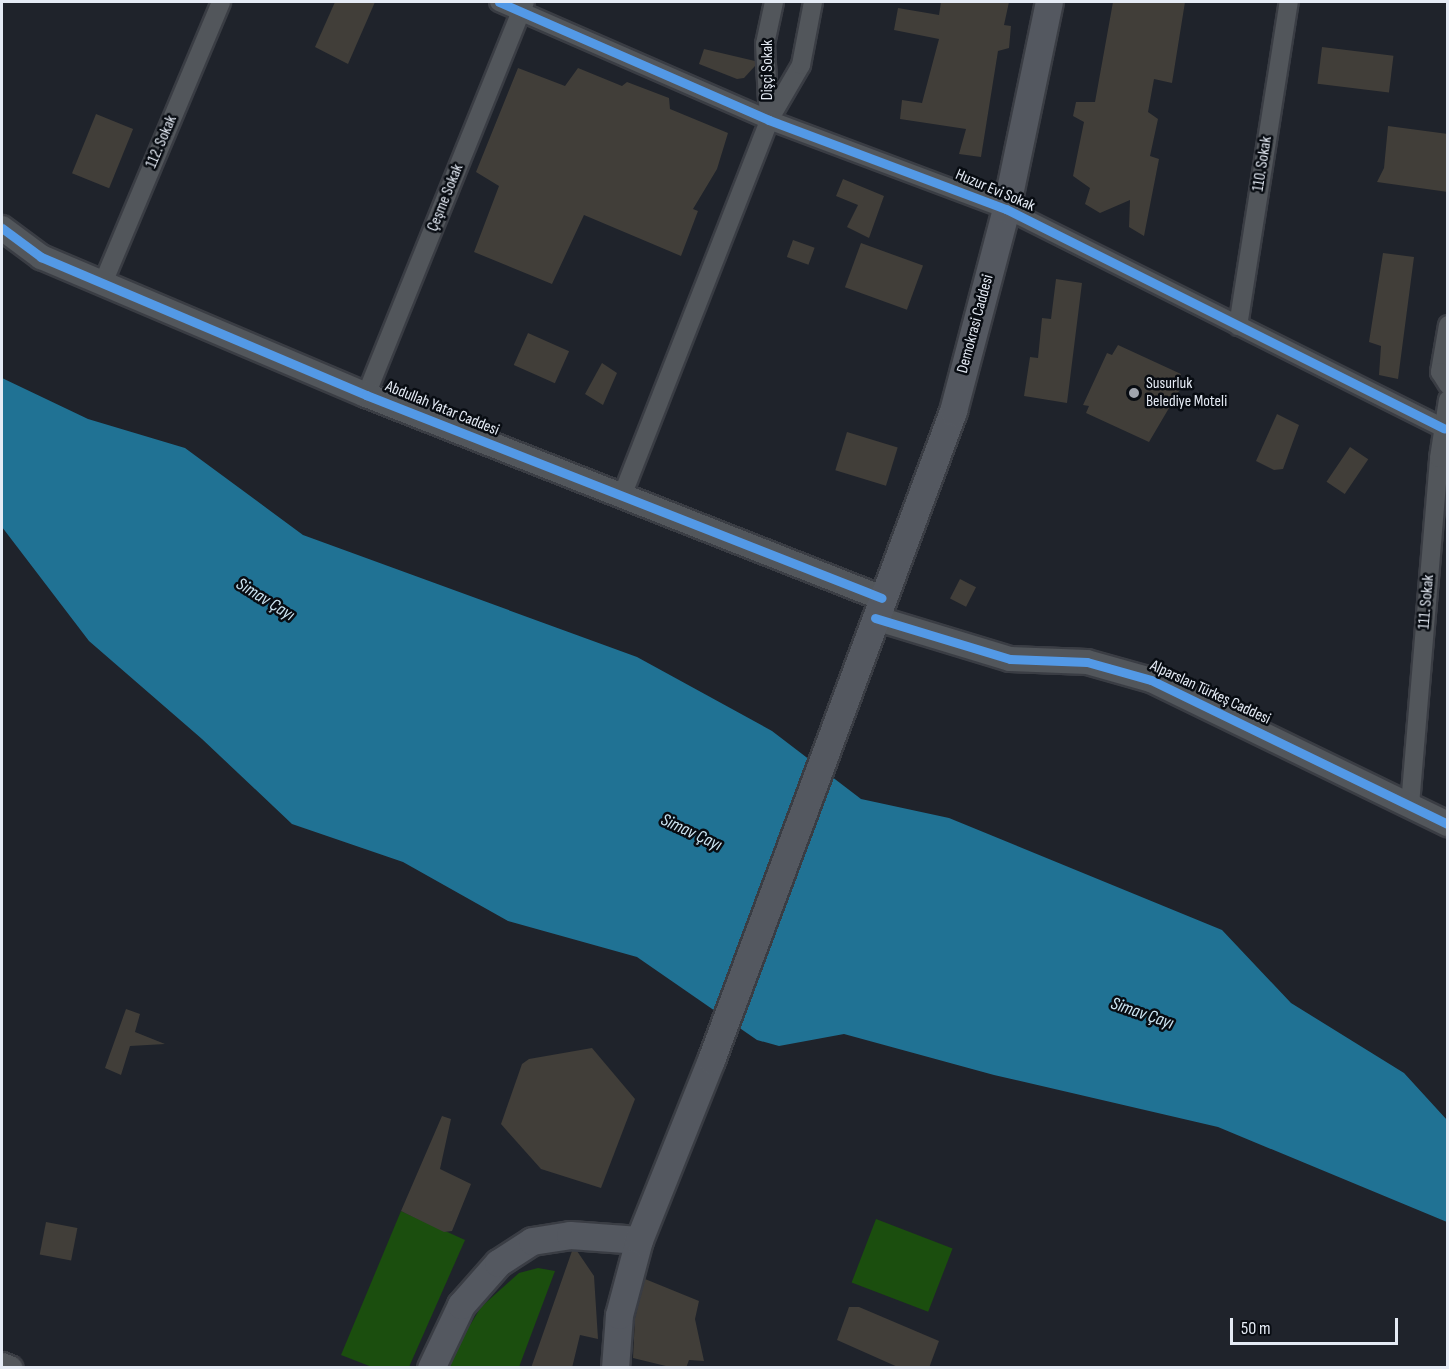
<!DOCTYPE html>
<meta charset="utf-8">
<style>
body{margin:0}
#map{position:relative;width:1449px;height:1369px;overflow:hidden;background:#1f232b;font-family:"Sofia Sans Condensed",sans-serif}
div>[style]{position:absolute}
.green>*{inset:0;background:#1b4e0e;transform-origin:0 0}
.water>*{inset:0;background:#207294}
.building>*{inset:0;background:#413e39;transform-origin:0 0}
.roads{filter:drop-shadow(2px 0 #3a3d44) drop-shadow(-2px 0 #3a3d44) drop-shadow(0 2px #3a3d44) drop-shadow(0 -2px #3a3d44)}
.minor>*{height:18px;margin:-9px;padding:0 9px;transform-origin:9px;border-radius:9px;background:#52565b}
.tertiary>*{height:24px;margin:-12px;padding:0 12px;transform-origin:12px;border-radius:12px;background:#52565b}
.secondary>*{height:27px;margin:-13.5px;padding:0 13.5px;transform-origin:13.5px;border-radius:13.5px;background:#545860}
.cycleway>*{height:9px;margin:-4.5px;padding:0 4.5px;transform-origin:4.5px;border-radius:4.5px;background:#5399e6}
.dots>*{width:16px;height:16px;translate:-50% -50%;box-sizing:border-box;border:3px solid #080c12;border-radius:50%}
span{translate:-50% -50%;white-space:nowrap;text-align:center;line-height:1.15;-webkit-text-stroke:5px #080c12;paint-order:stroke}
.street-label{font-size:16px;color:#e5ebf5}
.poi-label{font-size:16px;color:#e5ebf5}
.left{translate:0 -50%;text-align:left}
.water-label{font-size:18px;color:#cfe7f4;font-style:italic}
.frame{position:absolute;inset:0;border:3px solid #e5ebf5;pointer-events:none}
.scale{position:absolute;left:1230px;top:1318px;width:168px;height:27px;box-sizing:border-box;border:3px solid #e5ebf5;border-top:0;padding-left:8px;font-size:18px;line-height:21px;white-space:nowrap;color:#e5ebf5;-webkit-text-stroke:4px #080c12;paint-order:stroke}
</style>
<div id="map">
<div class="green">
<div style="clip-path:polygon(401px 1211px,465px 1240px,409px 1367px,372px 1367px,341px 1355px)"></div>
<div style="left:876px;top:1219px;width:82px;height:68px;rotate:21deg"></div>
<div style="clip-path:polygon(538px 1268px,555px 1271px,519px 1367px,444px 1368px,481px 1307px,519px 1273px)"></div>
</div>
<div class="water">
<div style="clip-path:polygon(2px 378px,88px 419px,185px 448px,303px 535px,637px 657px,772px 731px,861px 799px,949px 818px,1222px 930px,1291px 1003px,1404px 1073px,1447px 1120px,1447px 1222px,1218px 1127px,994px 1075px,844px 1034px,779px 1046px,757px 1040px,637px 957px,508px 921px,403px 862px,292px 824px,202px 739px,89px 641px,2px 527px)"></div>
</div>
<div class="building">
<div style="clip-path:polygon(335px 2px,375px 2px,348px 64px,315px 47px)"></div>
<div style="clip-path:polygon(941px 2px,1009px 2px,1004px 25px,1011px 26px,1009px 48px,998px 51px,981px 157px,959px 154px,966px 129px,900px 119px,902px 100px,922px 103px,939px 39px,894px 30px,898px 8px,939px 15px)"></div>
<div style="clip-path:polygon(1113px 2px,1185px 2px,1172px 83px,1154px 79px,1148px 112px,1158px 119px,1150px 156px,1159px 159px,1144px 236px,1129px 227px,1130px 200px,1100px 213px,1085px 204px,1090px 188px,1073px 176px,1084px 122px,1073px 116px,1076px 102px,1095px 102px)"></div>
<div style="left:1322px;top:47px;width:72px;height:37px;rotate:7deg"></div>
<div style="clip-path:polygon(704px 49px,755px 61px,755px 66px,744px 78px,737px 79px,699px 64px)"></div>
<div style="clip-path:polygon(518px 68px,565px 86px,578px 68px,622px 86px,627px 82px,669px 98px,670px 109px,728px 133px,717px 169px,693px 209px,698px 211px,681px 256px,584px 215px,552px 284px,474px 252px,499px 186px,476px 172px)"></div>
<div style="left:96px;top:114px;width:40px;height:64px;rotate:22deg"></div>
<div style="clip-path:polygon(1388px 126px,1448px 134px,1448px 192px,1377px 182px,1384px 168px)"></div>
<div style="clip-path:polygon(843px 179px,884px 196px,869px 238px,847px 227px,858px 205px,836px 196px)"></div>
<div style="left:793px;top:240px;width:23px;height:18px;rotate:20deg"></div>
<div style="left:861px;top:243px;width:66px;height:47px;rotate:20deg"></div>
<div style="clip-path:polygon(1383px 253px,1414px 257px,1398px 379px,1379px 375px,1381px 346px,1369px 342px)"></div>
<div style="clip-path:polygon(1056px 279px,1082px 283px,1067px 403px,1024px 396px,1030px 357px,1038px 358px,1042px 318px,1051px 319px)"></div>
<div style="left:528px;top:333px;width:45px;height:35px;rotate:24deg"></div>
<div style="clip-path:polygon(1118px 345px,1181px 374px,1176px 383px,1182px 386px,1149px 442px,1086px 413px,1089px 406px,1083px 405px,1107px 353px,1112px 355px)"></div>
<div style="clip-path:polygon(602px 363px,617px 373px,603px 405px,585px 394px)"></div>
<div style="clip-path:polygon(1277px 414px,1299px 425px,1283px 469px,1274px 470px,1256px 461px)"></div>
<div style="left:847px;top:432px;width:53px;height:40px;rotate:17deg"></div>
<div style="left:1350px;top:447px;width:22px;height:42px;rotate:34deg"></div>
<div style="left:960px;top:579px;width:18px;height:22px;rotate:27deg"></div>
<div style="clip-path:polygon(126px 1009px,140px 1014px,135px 1032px,165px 1044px,130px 1046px,121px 1075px,105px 1068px)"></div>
<div style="clip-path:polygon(592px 1048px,635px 1099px,601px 1188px,541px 1169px,501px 1124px,522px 1064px,529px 1059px)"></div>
<div style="clip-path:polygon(442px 1116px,451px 1119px,440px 1169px,471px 1184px,452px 1231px,444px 1232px,401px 1211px)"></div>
<div style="left:46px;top:1222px;width:32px;height:33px;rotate:11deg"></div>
<div style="clip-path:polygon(572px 1251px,577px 1251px,594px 1276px,598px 1339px,580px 1335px,572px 1368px,531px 1368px)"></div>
<div style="clip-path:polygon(645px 1279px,699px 1301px,695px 1319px,704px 1361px,689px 1360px,686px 1368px,674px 1368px,633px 1358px,635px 1318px)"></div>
<div style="clip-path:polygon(849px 1307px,859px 1307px,939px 1341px,929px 1368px,900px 1368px,837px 1340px)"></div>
</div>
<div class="roads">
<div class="minor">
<div style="left:499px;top:2px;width:295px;rotate:23.6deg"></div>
<div style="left:769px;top:120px;width:253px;rotate:20.6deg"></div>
<div style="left:1006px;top:209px;width:490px;rotate:26.6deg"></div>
<div style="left:774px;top:2px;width:43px;rotate:102.1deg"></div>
<div style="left:765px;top:44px;width:76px;rotate:87deg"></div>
<div style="left:769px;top:120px;width:64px;rotate:-59.8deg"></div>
<div style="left:801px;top:65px;width:64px;rotate:-79.2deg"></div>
<div style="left:103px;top:283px;width:305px;rotate:-67.2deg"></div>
<div style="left:1448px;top:325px;width:48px;rotate:99.7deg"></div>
<div style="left:1440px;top:372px;width:15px;rotate:58deg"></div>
<div style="left:1238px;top:326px;width:328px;rotate:-81.1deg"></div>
<div style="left:366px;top:395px;width:424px;rotate:-68deg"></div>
<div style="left:622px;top:496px;width:404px;rotate:-68.6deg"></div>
<div style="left:1410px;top:805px;width:348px;rotate:-85.2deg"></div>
<div style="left:1439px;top:458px;width:59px;rotate:-81.2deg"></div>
</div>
<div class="tertiary">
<div style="left:2px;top:228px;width:49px;rotate:36.6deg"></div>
<div style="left:41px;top:257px;width:353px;rotate:23deg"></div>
<div style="left:366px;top:395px;width:554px;rotate:21.48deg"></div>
<div style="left:875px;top:618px;width:141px;rotate:16.9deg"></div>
<div style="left:1010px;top:659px;width:77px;rotate:2.2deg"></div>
<div style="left:1087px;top:662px;width:66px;rotate:15.7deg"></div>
<div style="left:1151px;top:680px;width:330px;rotate:25.9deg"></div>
<div style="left:2px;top:1365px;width:9px;rotate:21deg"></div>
</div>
<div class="secondary">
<div style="left:431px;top:1368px;width:70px;rotate:-64.5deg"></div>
<div style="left:461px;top:1305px;width:56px;rotate:-48.6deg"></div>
<div style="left:498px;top:1263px;width:40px;rotate:-32.9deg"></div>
<div style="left:532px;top:1241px;width:38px;rotate:-9deg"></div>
<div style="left:570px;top:1235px;width:69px;rotate:4.1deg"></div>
<div style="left:615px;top:1368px;width:53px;rotate:-85.7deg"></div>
<div style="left:619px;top:1315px;width:78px;rotate:-75.1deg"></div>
<div style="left:639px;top:1240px;width:194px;rotate:-68.2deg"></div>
<div style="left:711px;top:1060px;width:693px;rotate:-69.55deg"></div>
<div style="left:953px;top:411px;width:209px;rotate:-75.3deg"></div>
<div style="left:1006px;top:209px;width:211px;rotate:-78.3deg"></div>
</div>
</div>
<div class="cycleway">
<div style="left:499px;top:2px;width:295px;rotate:23.6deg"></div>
<div style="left:769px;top:120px;width:253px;rotate:20.6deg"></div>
<div style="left:1006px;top:209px;width:490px;rotate:26.6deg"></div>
<div style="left:2px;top:228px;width:49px;rotate:36.6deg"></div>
<div style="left:41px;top:257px;width:353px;rotate:23deg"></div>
<div style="left:366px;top:395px;width:554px;rotate:21.48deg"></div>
<div style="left:875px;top:618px;width:141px;rotate:16.9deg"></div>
<div style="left:1010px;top:659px;width:77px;rotate:2.2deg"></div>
<div style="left:1087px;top:662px;width:66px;rotate:15.7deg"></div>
<div style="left:1151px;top:680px;width:330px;rotate:25.9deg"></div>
</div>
<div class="dots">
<div style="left:1134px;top:393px;background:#a0a5ae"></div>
</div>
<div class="street-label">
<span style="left:768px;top:70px;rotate:-90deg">Dişçi Sokak</span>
<span style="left:162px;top:142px;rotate:-67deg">112. Sokak</span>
<span style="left:1263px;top:164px;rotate:-81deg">110. Sokak</span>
<span style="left:995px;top:191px;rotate:23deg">Huzur Evi Sokak</span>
<span style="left:446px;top:198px;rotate:-68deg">Çeşme Sokak</span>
<span style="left:976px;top:324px;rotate:-75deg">Demokrasi Caddesi</span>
<span style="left:442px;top:409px;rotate:22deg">Abdullah Yatar Caddesi</span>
<span style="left:1427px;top:602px;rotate:-85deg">111. Sokak</span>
<span style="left:1210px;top:693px;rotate:25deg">Alparslan Türkeş Caddesi</span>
</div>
<div class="poi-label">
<span class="left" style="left:1146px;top:393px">Susurluk<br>Belediye Moteli</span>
</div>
<div class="water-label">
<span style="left:265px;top:600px;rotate:32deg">Simav Çayı</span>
<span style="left:691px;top:833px;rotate:25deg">Simav Çayı</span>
<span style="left:1142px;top:1014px;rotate:19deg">Simav Çayı</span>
</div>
<div class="frame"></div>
<div class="scale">50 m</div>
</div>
